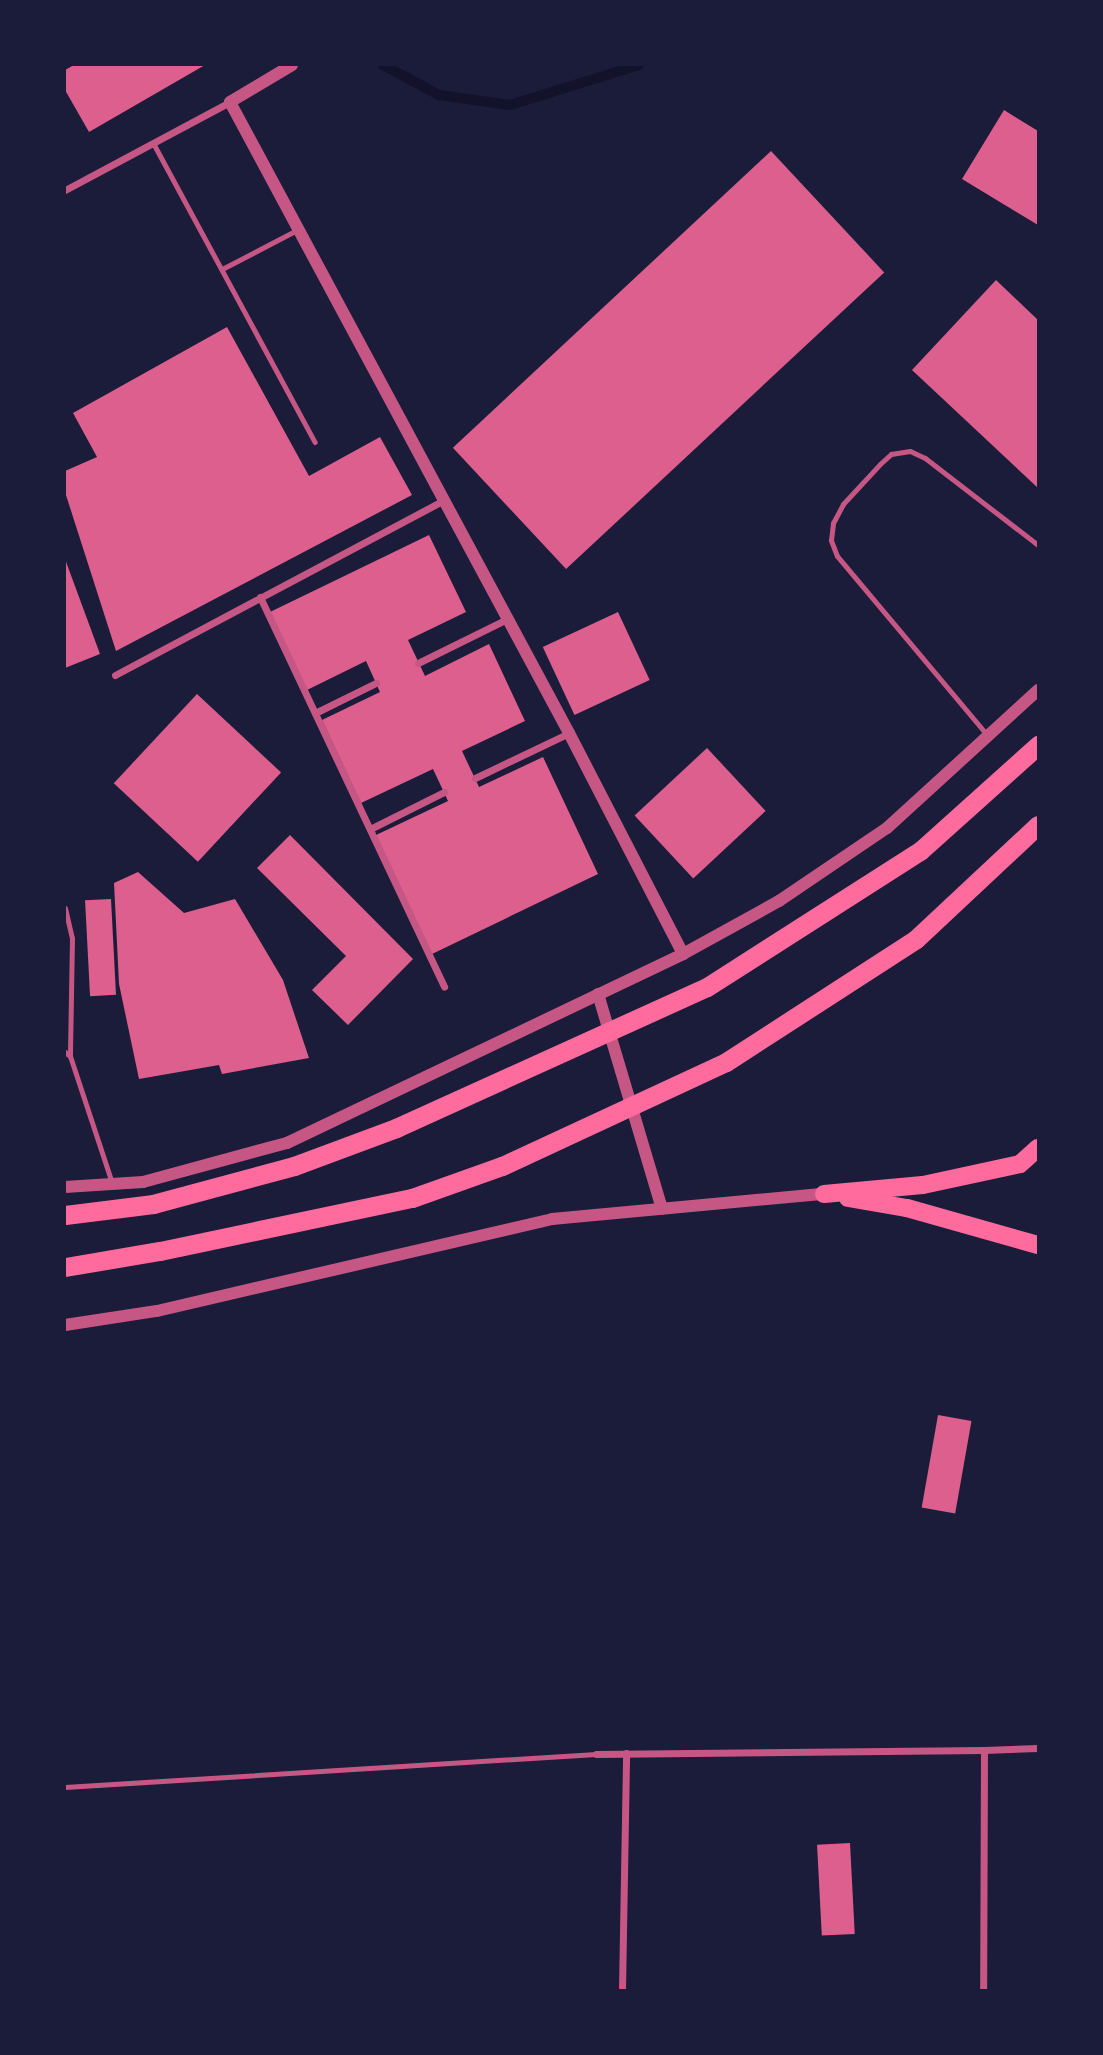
<!DOCTYPE html>
<style>
body{margin:0}
#map{position:relative;width:1103px;height:2055px;overflow:hidden;background:#1b1b3a;font-family:Georgia,serif}
div>[style]{position:absolute}
.stream>*{height:10px;margin:-5px;padding:0 5px;transform-origin:5px;border-radius:5px;background:#12122b}
.building>*{inset:0;background:#dd5f8e;transform-origin:0 0}
.service>*{height:5px;margin:-2.5px;padding:0 2.5px;transform-origin:2.5px;border-radius:2.5px;background:#c65784}
.minor>*{height:7px;margin:-3.5px;padding:0 3.5px;transform-origin:3.5px;border-radius:3.5px;background:#c65784}
.tertiary>*{height:12px;margin:-6px;padding:0 6px;transform-origin:6px;border-radius:6px;background:#c65784}
.primary>*{height:18px;margin:-9px;padding:0 9px;transform-origin:9px;border-radius:9px;background:#ff6b9d}
.trunk>*{height:19px;margin:-9.5px;padding:0 9.5px;transform-origin:9.5px;border-radius:9.5px;background:#ff6b9d}
span{translate:-50% -50%;white-space:nowrap;text-align:center;line-height:1.15;-webkit-text-stroke:5px #1b1b3a;paint-order:stroke}
.frame{position:absolute;inset:0;border:66px solid #1b1b3a;pointer-events:none}
</style>
<div id="map">
<div class="stream">
<div style="left:383px;top:65px;width:64px;rotate:28.2deg"></div>
<div style="left:439px;top:95px;width:72px;rotate:8deg"></div>
<div style="left:510px;top:105px;width:135px;rotate:-17.2deg"></div>
</div>
<div class="building">
<div style="clip-path:polygon(74px 65px,205px 65px,89px 132px,65px 90px,65px 70px)"></div>
<div style="clip-path:polygon(1004px 110px,1038px 131px,1038px 225px,962px 179px)"></div>
<div style="left:771px;top:151px;width:166px;height:435px;rotate:47deg"></div>
<div style="clip-path:polygon(996px 280px,1038px 320px,1038px 488px,912px 370px)"></div>
<div style="clip-path:polygon(227px 327px,309px 476px,380px 437px,412px 495px,116px 651px,65px 492px,65px 471px,97px 457px,73px 413px)"></div>
<div style="clip-path:polygon(429px 535px,466px 612px,408px 640px,425px 676px,489px 644px,525px 721px,462px 751px,479px 787px,543px 757px,598px 874px,432px 954px,376px 835px,448px 801px,433px 769px,361px 803px,322px 720px,380px 692px,366px 661px,307px 690px,270px 612px)"></div>
<div style="clip-path:polygon(65px 559px,100px 654px,65px 668px)"></div>
<div style="left:618px;top:612px;width:75px;height:83px;rotate:65deg"></div>
<div style="left:197px;top:694px;width:115px;height:122px;rotate:43deg"></div>
<div style="left:707px;top:748px;width:86px;height:99px;rotate:47deg"></div>
<div style="clip-path:polygon(290px 835px,413px 959px,348px 1025px,312px 990px,346px 956px,257px 868px)"></div>
<div style="clip-path:polygon(138px 872px,184px 913px,235px 899px,283px 980px,309px 1058px,222px 1074px,219px 1065px,139px 1079px,119px 984px,114px 883px)"></div>
<div style="left:111px;top:899px;width:96px;height:26px;rotate:87deg"></div>
<div style="left:938px;top:1415px;width:34px;height:94px;rotate:10deg"></div>
<div style="left:850px;top:1843px;width:91px;height:33px;rotate:87deg"></div>
</div>
<div class="service">
<div style="left:153px;top:143px;width:340px;rotate:61.6deg"></div>
<div style="left:222px;top:269px;width:85px;rotate:-27.5deg"></div>
<div style="left:988px;top:736px;width:235px;rotate:-130deg"></div>
<div style="left:837px;top:556px;width:17px;rotate:-111deg"></div>
<div style="left:831px;top:540px;width:17px;rotate:-83deg"></div>
<div style="left:833px;top:523px;width:21px;rotate:-62deg"></div>
<div style="left:843px;top:504px;width:54px;rotate:-47.2deg"></div>
<div style="left:880px;top:464px;width:15px;rotate:-42deg"></div>
<div style="left:891px;top:454px;width:19px;rotate:-9deg"></div>
<div style="left:910px;top:451px;width:17px;rotate:25deg"></div>
<div style="left:925px;top:458px;width:143px;rotate:37.6deg"></div>
<div style="left:65px;top:908px;width:31px;rotate:77deg"></div>
<div style="left:72px;top:938px;width:118px;rotate:91deg"></div>
<div style="left:65px;top:1052px;width:6px;rotate:39deg"></div>
<div style="left:70px;top:1056px;width:134px;rotate:71.7deg"></div>
<div style="left:65px;top:1787px;width:532px;rotate:-3.56deg"></div>
</div>
<div class="minor">
<div style="left:65px;top:190px;width:187px;rotate:-28.1deg"></div>
<div style="left:260px;top:597px;width:431px;rotate:64.7deg"></div>
<div style="left:418px;top:663px;width:99px;rotate:-26.3deg"></div>
<div style="left:115px;top:675px;width:373px;rotate:-28deg"></div>
<div style="left:315px;top:713px;width:68px;rotate:-26.2deg"></div>
<div style="left:475px;top:778px;width:104px;rotate:-25.6deg"></div>
<div style="left:370px;top:829px;width:83px;rotate:-26.6deg"></div>
<div style="left:984px;top:1750px;width:54px;rotate:-2.1deg"></div>
<div style="left:596px;top:1754px;width:388px;rotate:-0.6deg"></div>
<div style="left:984px;top:1750px;width:240px;rotate:90.2deg"></div>
<div style="left:622px;top:1990px;width:237px;rotate:-89deg"></div>
</div>
<div class="tertiary">
<div style="left:292px;top:65px;width:72px;rotate:149.2deg"></div>
<div style="left:230px;top:102px;width:716px;rotate:61.75deg"></div>
<div style="left:569px;top:733px;width:249px;rotate:62.7deg"></div>
<div style="left:598px;top:994px;width:224px;rotate:73.4deg"></div>
<div style="left:65px;top:1187px;width:78px;rotate:-3.7deg"></div>
<div style="left:143px;top:1182px;width:149px;rotate:-15.2deg"></div>
<div style="left:287px;top:1143px;width:439px;rotate:-25.5deg"></div>
<div style="left:683px;top:954px;width:110px;rotate:-28.9deg"></div>
<div style="left:779px;top:901px;width:130px;rotate:-34.1deg"></div>
<div style="left:887px;top:828px;width:205px;rotate:-42.4deg"></div>
<div style="left:65px;top:1325px;width:93px;rotate:-8.7deg"></div>
<div style="left:157px;top:1311px;width:406px;rotate:-13.1deg"></div>
<div style="left:552px;top:1219px;width:273px;rotate:-5.3deg"></div>
</div>
<div class="primary">
<div style="left:824px;top:1194px;width:99px;rotate:-5.2deg"></div>
<div style="left:923px;top:1185px;width:99px;rotate:-12.2deg"></div>
<div style="left:1020px;top:1164px;width:24px;rotate:-42deg"></div>
<div style="left:848px;top:1198px;width:60px;rotate:9.6deg"></div>
<div style="left:907px;top:1208px;width:136px;rotate:15.8deg"></div>
</div>
<div class="trunk">
<div style="left:65px;top:1215px;width:89px;rotate:-7.1deg"></div>
<div style="left:153px;top:1204px;width:146px;rotate:-15.1deg"></div>
<div style="left:294px;top:1166px;width:109px;rotate:-20.4deg"></div>
<div style="left:396px;top:1128px;width:341px;rotate:-24.4deg"></div>
<div style="left:707px;top:987px;width:253px;rotate:-32.6deg"></div>
<div style="left:920px;top:851px;width:159px;rotate:-41.9deg"></div>
<div style="left:65px;top:1267px;width:96px;rotate:-9.6deg"></div>
<div style="left:160px;top:1251px;width:258px;rotate:-11.9deg"></div>
<div style="left:412px;top:1198px;width:96px;rotate:-19.6deg"></div>
<div style="left:502px;top:1166px;width:247px;rotate:-24.9deg"></div>
<div style="left:726px;top:1062px;width:226px;rotate:-32.9deg"></div>
<div style="left:916px;top:939px;width:167px;rotate:-43.1deg"></div>
</div>
<div class="frame"></div>
</div>
